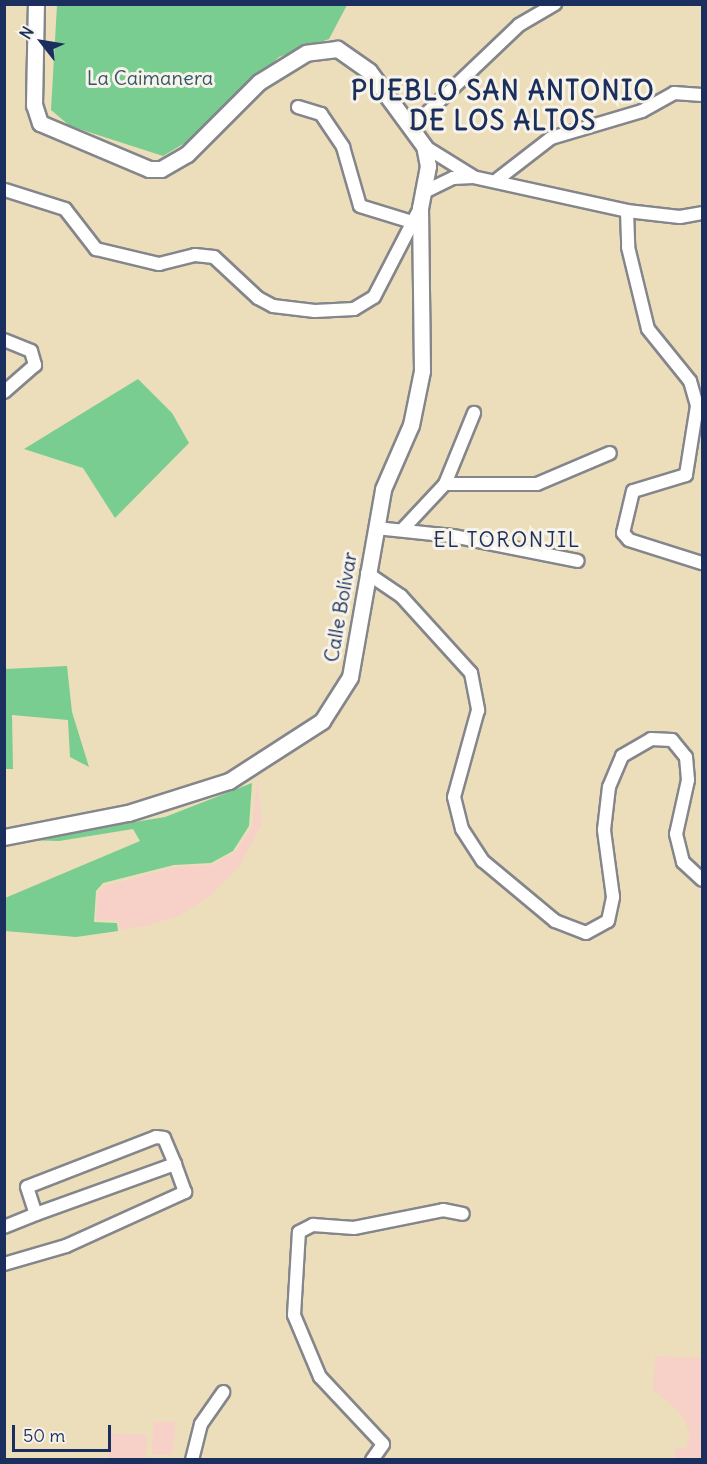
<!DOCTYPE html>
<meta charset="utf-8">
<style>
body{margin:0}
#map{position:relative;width:707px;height:1464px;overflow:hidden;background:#ecdeba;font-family:Delius,sans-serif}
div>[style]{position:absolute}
.built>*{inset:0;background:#f7d1c7;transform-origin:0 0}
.green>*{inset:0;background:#79cd90}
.roads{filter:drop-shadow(2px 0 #84868c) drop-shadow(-2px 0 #84868c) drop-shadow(0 2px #84868c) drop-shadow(0 -2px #84868c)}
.minor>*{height:12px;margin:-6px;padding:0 6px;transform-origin:6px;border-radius:6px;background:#fff}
.tertiary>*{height:15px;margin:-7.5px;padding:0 7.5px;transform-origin:7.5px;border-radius:7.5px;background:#fff}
span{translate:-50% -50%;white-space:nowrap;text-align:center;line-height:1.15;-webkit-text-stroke:6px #f7f3e8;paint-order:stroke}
.park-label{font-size:20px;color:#32566a}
.street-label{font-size:20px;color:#1b2f5e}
.neighbourhood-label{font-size:21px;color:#1b2f5e;letter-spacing:1.5px}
.district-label{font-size:26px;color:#1b2f5e;font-weight:700;letter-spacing:1.5px}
.frame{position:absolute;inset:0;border:6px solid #1b2f5e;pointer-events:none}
.north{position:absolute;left:12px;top:12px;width:60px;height:60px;-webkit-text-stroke:4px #f7f3e8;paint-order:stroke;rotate:301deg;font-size:16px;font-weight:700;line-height:24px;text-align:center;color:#1b2f5e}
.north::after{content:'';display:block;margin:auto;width:21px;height:27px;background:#1b2f5e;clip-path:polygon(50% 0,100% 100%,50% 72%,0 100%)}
.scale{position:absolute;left:12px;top:1425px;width:99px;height:27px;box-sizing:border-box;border:3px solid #1b2f5e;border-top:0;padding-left:8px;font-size:18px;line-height:21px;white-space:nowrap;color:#1b2f5e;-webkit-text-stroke:4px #f7f3e8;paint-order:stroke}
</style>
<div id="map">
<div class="built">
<div style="clip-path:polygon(257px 780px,262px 824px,240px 865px,208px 898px,176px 917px,145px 926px,120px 930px,118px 920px,96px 920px,98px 892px,105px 886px,174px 867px,212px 865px,235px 852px,252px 826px)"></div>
<div style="clip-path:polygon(655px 1356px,702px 1358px,702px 1459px,675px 1459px,675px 1448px,686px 1448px,690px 1434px,681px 1414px,653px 1389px)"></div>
<div style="clip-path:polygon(153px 1422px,176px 1422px,172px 1455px,152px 1454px)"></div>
<div style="left:110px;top:1433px;width:37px;height:26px;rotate:3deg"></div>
</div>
<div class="green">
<div style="clip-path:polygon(57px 5px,347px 5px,329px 39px,279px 57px,193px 138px,163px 156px,70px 126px,51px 110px)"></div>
<div style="clip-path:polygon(138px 379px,172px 413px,189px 443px,115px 518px,83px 468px,24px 449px)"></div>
<div style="clip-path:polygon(67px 666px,72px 712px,89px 767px,70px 757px,68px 720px,12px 715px,13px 769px,5px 769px,5px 669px)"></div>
<div style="clip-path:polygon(252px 783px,249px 826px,233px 851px,211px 863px,174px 865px,103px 883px,96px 891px,94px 922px,117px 923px,118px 931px,76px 937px,5px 931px,5px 898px,140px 841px,133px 829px,59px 841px,24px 840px,165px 817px)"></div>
</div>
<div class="roads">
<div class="minor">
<div style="left:298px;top:107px;width:24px;rotate:17deg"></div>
<div style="left:321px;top:114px;width:40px;rotate:56deg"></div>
<div style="left:343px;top:147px;width:61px;rotate:73.9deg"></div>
<div style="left:360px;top:206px;width:51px;rotate:17deg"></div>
<div style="left:411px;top:128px;width:149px;rotate:-43.6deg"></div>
<div style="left:519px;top:25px;width:42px;rotate:-30.3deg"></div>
<div style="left:424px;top:146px;width:57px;rotate:32deg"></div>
<div style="left:498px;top:179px;width:67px;rotate:-37.7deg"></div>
<div style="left:551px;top:138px;width:95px;rotate:-16.5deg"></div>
<div style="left:642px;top:111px;width:37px;rotate:-29deg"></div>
<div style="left:674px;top:93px;width:28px;rotate:4deg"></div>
<div style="left:5px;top:190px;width:63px;rotate:17.6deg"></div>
<div style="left:65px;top:209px;width:51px;rotate:52.2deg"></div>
<div style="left:96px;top:249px;width:65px;rotate:13.4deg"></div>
<div style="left:159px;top:264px;width:37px;rotate:-14deg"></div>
<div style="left:195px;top:255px;width:19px;rotate:6deg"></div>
<div style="left:214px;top:257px;width:60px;rotate:43deg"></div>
<div style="left:258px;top:298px;width:17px;rotate:28deg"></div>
<div style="left:273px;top:306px;width:42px;rotate:6.8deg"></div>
<div style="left:315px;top:311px;width:39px;rotate:-3deg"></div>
<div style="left:354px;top:309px;width:23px;rotate:-31deg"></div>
<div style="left:374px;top:297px;width:100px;rotate:-62.7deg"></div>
<div style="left:422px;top:193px;width:34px;rotate:-26deg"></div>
<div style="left:453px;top:178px;width:20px;rotate:-3deg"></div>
<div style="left:473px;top:177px;width:158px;rotate:12.4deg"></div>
<div style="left:627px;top:211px;width:53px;rotate:6.5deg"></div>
<div style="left:680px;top:217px;width:22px;rotate:-10deg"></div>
<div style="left:627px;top:211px;width:36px;rotate:88deg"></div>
<div style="left:628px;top:247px;width:84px;rotate:76.3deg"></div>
<div style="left:648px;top:329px;width:67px;rotate:51.1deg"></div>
<div style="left:690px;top:381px;width:26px;rotate:74deg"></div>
<div style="left:697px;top:406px;width:70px;rotate:99.1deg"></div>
<div style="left:686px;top:475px;width:55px;rotate:163.2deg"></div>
<div style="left:633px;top:491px;width:43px;rotate:103.4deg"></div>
<div style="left:623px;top:533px;width:9px;rotate:49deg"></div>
<div style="left:629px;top:540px;width:77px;rotate:17.5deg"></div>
<div style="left:4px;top:340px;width:29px;rotate:22deg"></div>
<div style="left:31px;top:351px;width:15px;rotate:74deg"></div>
<div style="left:35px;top:365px;width:41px;rotate:138.9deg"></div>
<div style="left:445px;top:484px;width:77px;rotate:-67.8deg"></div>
<div style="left:376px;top:528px;width:77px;rotate:5.9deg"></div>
<div style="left:453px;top:536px;width:127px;rotate:11.3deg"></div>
<div style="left:402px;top:530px;width:63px;rotate:-46.9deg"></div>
<div style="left:445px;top:484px;width:92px"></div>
<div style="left:537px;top:484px;width:79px;rotate:-23deg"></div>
<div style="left:367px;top:573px;width:41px;rotate:34.1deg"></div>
<div style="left:401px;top:596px;width:104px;rotate:47.7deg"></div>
<div style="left:471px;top:673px;width:38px;rotate:79deg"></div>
<div style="left:478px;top:710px;width:90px;rotate:105.4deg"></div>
<div style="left:454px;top:797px;width:33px;rotate:76deg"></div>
<div style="left:462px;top:829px;width:38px;rotate:57deg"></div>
<div style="left:483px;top:861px;width:94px;rotate:39.8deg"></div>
<div style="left:555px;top:921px;width:33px;rotate:21deg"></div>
<div style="left:586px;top:933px;width:25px;rotate:-29deg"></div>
<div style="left:608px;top:921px;width:25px;rotate:-78deg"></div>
<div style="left:613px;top:897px;width:68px;rotate:-97.7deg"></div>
<div style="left:604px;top:830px;width:43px;rotate:-83.4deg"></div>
<div style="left:609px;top:787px;width:34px;rotate:-67deg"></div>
<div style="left:622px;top:756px;width:34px;rotate:-30deg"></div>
<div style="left:651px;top:739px;width:21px;rotate:3deg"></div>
<div style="left:672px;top:740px;width:22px;rotate:51deg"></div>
<div style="left:686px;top:757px;width:23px;rotate:85deg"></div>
<div style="left:688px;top:780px;width:55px;rotate:102.5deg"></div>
<div style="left:676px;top:834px;width:29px;rotate:76deg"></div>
<div style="left:683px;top:862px;width:26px;rotate:43deg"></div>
<div style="left:4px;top:1227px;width:35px;rotate:-22deg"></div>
<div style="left:4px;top:1264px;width:65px;rotate:-16.2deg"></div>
<div style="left:66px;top:1246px;width:131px;rotate:-24.4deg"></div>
<div style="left:185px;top:1192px;width:30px;rotate:-110deg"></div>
<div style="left:175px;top:1164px;width:28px;rotate:-113deg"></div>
<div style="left:164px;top:1138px;width:8px;rotate:-173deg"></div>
<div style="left:156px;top:1137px;width:138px;rotate:158.8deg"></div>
<div style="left:27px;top:1187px;width:28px;rotate:72deg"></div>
<div style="left:36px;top:1214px;width:148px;rotate:-19.8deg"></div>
<div style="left:192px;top:1460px;width:37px;rotate:-76deg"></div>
<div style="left:201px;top:1424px;width:39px;rotate:-55deg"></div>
<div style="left:372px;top:1460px;width:19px;rotate:-55deg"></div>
<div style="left:383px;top:1444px;width:92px;rotate:-133.2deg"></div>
<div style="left:320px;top:1377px;width:67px;rotate:-112.8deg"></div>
<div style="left:294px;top:1315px;width:83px;rotate:-86.6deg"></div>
<div style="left:299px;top:1232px;width:16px;rotate:-27deg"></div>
<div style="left:313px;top:1225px;width:41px;rotate:4.2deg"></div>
<div style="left:354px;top:1228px;width:91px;rotate:-11.4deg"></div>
<div style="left:443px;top:1210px;width:20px;rotate:11deg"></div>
</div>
<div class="tertiary">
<div style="left:4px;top:837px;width:126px;rotate:-11deg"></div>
<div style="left:128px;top:813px;width:106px;rotate:-17.6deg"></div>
<div style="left:229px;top:781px;width:111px;rotate:-32.8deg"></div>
<div style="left:322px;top:721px;width:52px;rotate:-57.5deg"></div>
<div style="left:350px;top:677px;width:191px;rotate:-80deg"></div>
<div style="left:383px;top:489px;width:70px;rotate:-66.4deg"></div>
<div style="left:411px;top:425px;width:55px;rotate:-78.5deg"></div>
<div style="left:422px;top:371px;width:163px;rotate:-90.7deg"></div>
<div style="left:420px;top:208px;width:43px;rotate:-79.2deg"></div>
<div style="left:428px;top:166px;width:20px;rotate:-101deg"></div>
<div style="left:424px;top:146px;width:93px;rotate:-126.3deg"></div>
<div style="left:369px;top:71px;width:39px;rotate:-145deg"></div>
<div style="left:337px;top:49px;width:31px;rotate:173deg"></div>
<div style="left:306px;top:53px;width:55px;rotate:148.3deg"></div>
<div style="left:259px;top:82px;width:102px;rotate:135deg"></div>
<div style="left:187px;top:154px;width:30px;rotate:150deg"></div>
<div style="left:161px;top:169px;width:12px;rotate:180deg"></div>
<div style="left:149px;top:169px;width:118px;rotate:-157.1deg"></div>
<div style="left:40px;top:123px;width:19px;rotate:-108deg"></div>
<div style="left:34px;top:105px;width:101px;rotate:-88.9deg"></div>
</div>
</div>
<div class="park-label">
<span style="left:150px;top:77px">La Caimanera</span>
</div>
<div class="street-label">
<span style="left:340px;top:607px;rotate:-80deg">Calle Bolívar</span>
</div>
<div class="neighbourhood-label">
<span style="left:507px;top:540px">EL TORONJIL</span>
</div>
<div class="district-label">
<span style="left:503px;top:106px">PUEBLO SAN ANTONIO<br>DE LOS ALTOS</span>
</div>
<div class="frame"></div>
<div class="north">N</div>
<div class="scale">50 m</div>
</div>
